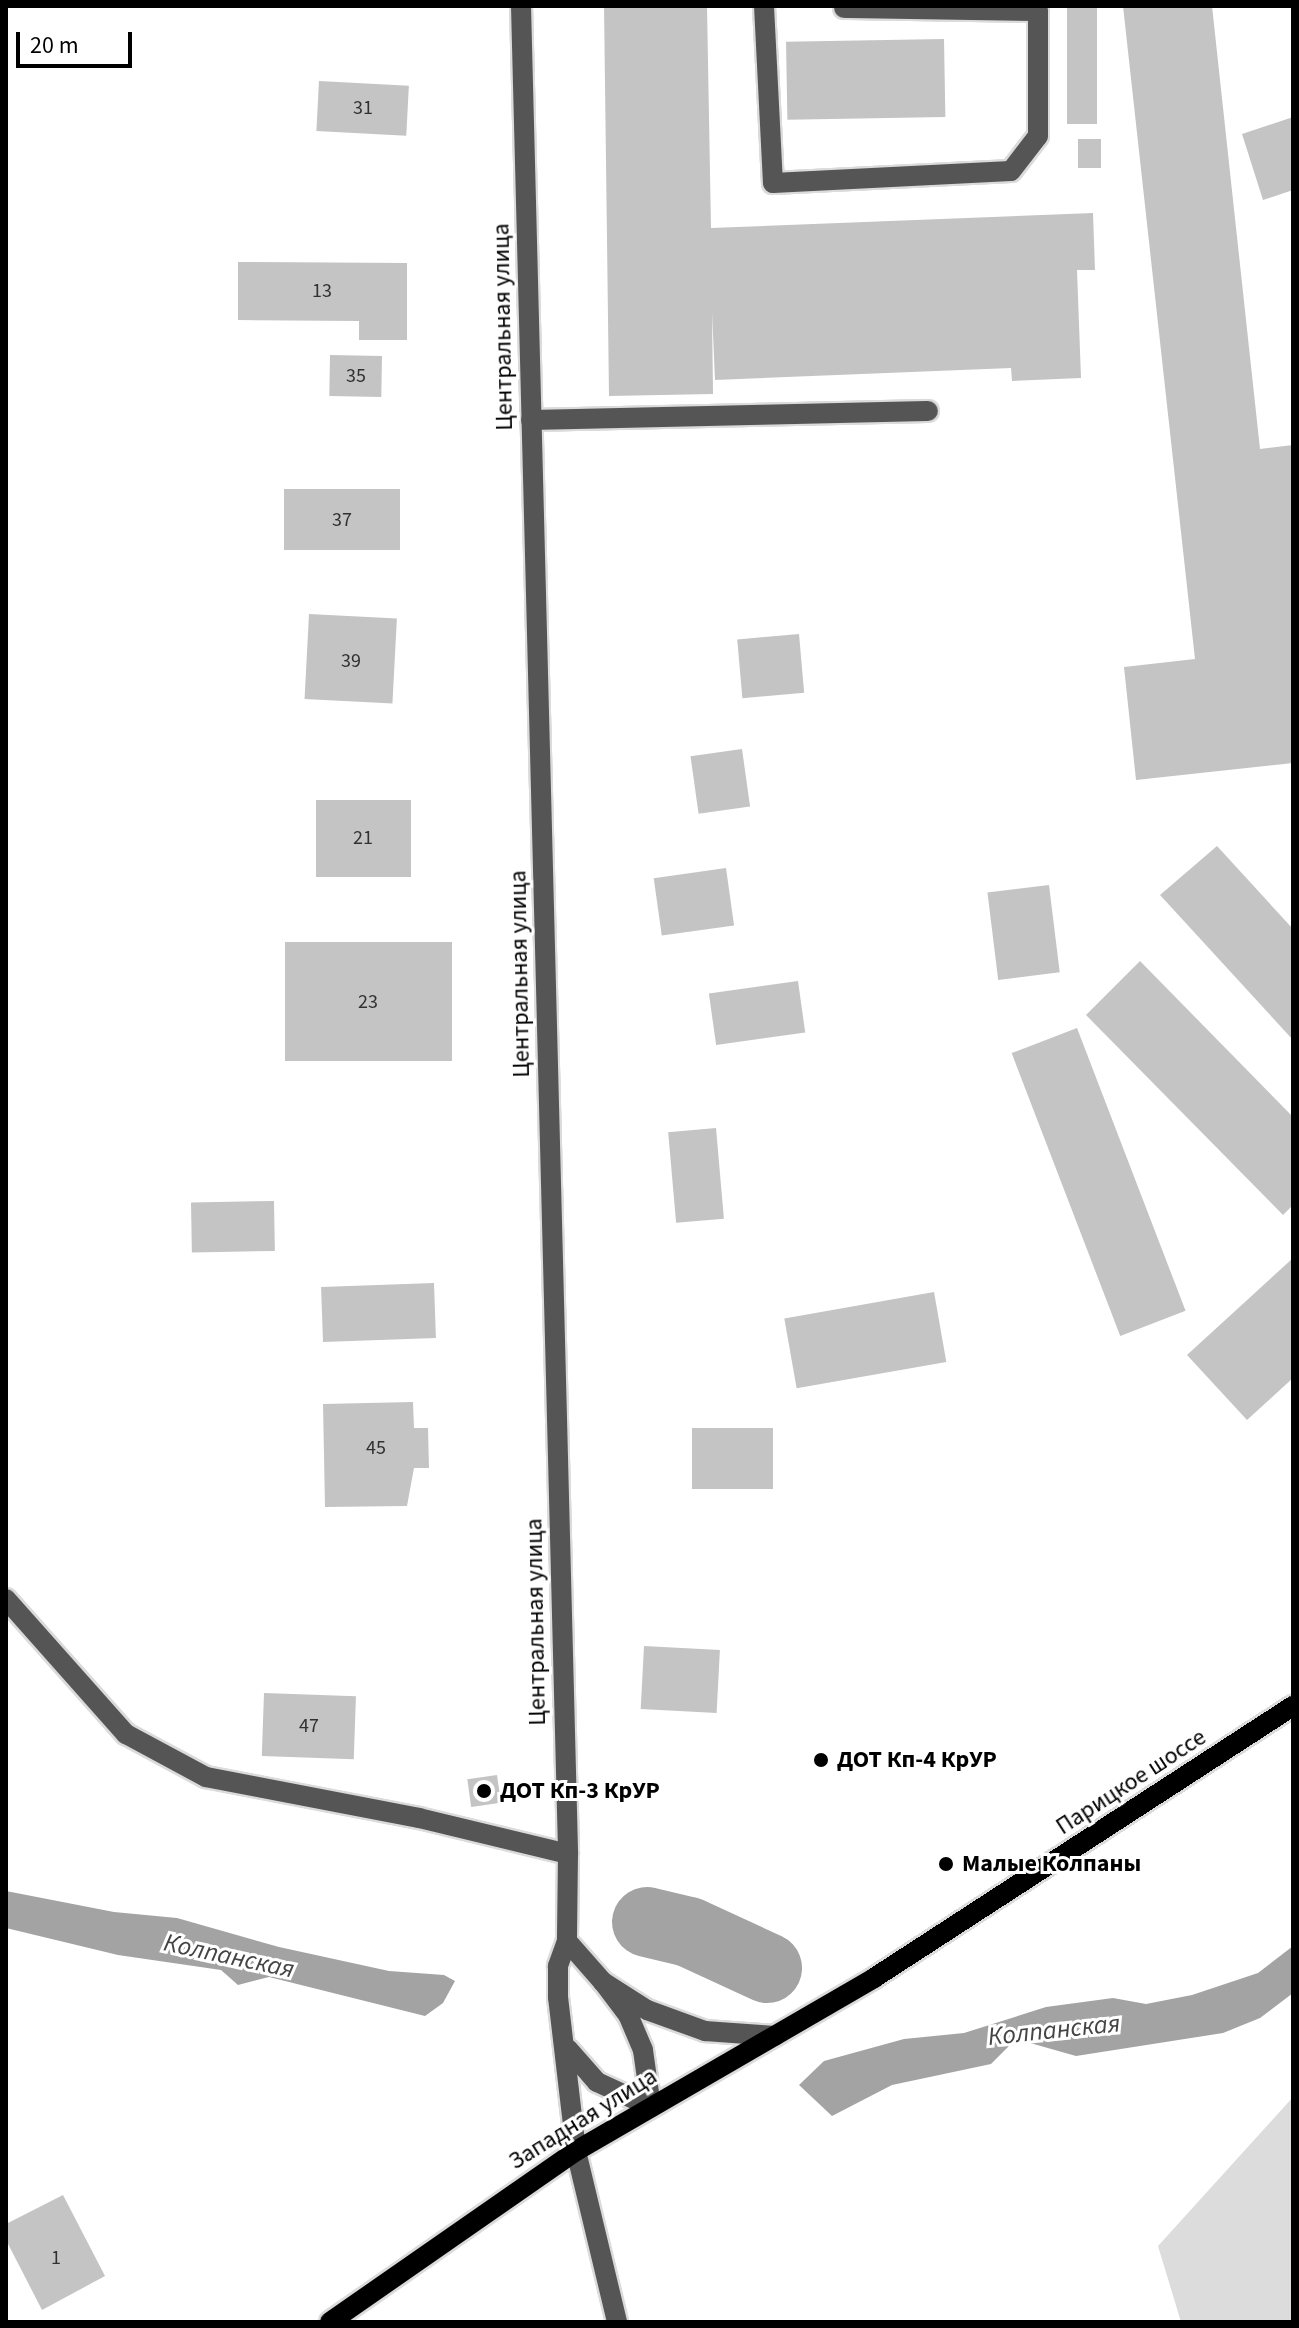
<!DOCTYPE html>
<meta charset="utf-8">
<style>
body{margin:0}
#map{position:relative;width:1299px;height:2328px;overflow:hidden;background:#fff;font-family:"Source Sans 3",sans-serif}
div>[style]{position:absolute}
.green>*{inset:0;background:#dcdcdc}
.water>*{inset:0;background:#a3a3a3}
.river>*{height:70px;margin:-35px;padding:0 35px;transform-origin:35px;border-radius:35px;background:#a3a3a3}
.building>*{inset:0;background:#c4c4c4;transform-origin:0 0}
.roads{filter:drop-shadow(2px 0 #dbdbdb) drop-shadow(-2px 0 #dbdbdb) drop-shadow(0 2px #dbdbdb) drop-shadow(0 -2px #dbdbdb)}
.minor>*{height:20px;margin:-10px;padding:0 10px;transform-origin:10px;border-radius:10px;background:#555}
.major>*{height:20px;margin:-10px;padding:0 10px;transform-origin:10px;border-radius:10px;background:#000}
.dots>*{width:22px;height:22px;translate:-50% -50%;box-sizing:border-box;border:4px solid #fff;border-radius:50%}
span{translate:-50% -50%;white-space:nowrap;text-align:center;line-height:1.15;-webkit-text-stroke:6px #fff;paint-order:stroke}
.number-label{font-size:20px;color:#313131}
.number-label span{-webkit-text-stroke-width:0}
.street-label{font-size:24px;color:#000}
.poi-label{font-size:24px;color:#000;font-weight:700}
.left{translate:0 -50%;text-align:left}
.water-label{font-size:26px;color:#444;font-style:italic}
.frame{position:absolute;inset:0;border:8px solid #000;pointer-events:none}
.scale{position:absolute;left:16px;top:32px;width:116px;height:36px;box-sizing:border-box;border:4px solid #000;border-top:0;padding-left:10px;font-size:24px;line-height:28px;white-space:nowrap;color:#000;-webkit-text-stroke:6px #fff;paint-order:stroke}
</style>
<div id="map">
<div class="green">
<div style="clip-path:polygon(1293px 2097px,1293px 2322px,1181px 2322px,1158px 2246px)"></div>
</div>
<div class="water">
<div style="clip-path:polygon(6px 1891px,114px 1912px,177px 1918px,279px 1947px,389px 1971px,444px 1975px,455px 1981px,443px 2003px,425px 2016px,269px 1977px,238px 1985px,221px 1970px,118px 1955px,6px 1928px)"></div>
<div style="clip-path:polygon(680px 1906px,707px 1908px,760px 1951px,767px 1968px,745px 1976px,700px 1969px,648px 1938px,652px 1914px)"></div>
<div style="clip-path:polygon(1293px 1946px,1293px 1993px,1260px 2018px,1223px 2033px,1076px 2056px,1016px 2039px,991px 2064px,892px 2085px,832px 2116px,799px 2085px,824px 2061px,904px 2039px,964px 2033px,1046px 2007px,1113px 1998px,1146px 2004px,1192px 1995px,1258px 1973px)"></div>
</div>
<div class="river">
<div style="left:647px;top:1922px;width:43px;rotate:13.4deg"></div>
<div style="left:689px;top:1932px;width:86px;rotate:24.8deg"></div>
</div>
<div class="building">
<div style="clip-path:polygon(604px 6px,707px 6px,711px 228px,1093px 213px,1095px 270px,1077px 270px,1081px 378px,1012px 381px,1011px 368px,715px 380px,712px 312px,713px 394px,609px 396px)"></div>
<div style="left:1067px;top:6px;width:30px;height:118px"></div>
<div style="clip-path:polygon(1123px 6px,1212px 6px,1260px 449px,1293px 445px,1293px 763px,1136px 780px,1124px 667px,1195px 659px)"></div>
<div style="left:944px;top:39px;width:78px;height:158px;rotate:89deg"></div>
<div style="left:319px;top:81px;width:90px;height:50px;rotate:3deg"></div>
<div style="clip-path:polygon(1293px 117px,1293px 190px,1263px 200px,1242px 134px)"></div>
<div style="left:1078px;top:139px;width:23px;height:29px"></div>
<div style="clip-path:polygon(238px 262px,407px 263px,407px 340px,359px 340px,359px 321px,238px 320px)"></div>
<div style="left:330px;top:355px;width:52px;height:41px;rotate:1deg"></div>
<div style="left:284px;top:489px;width:116px;height:61px"></div>
<div style="left:309px;top:614px;width:88px;height:85px;rotate:3deg"></div>
<div style="left:799px;top:634px;width:59px;height:62px;rotate:85deg"></div>
<div style="left:742px;top:749px;width:58px;height:52px;rotate:82deg"></div>
<div style="left:316px;top:800px;width:95px;height:77px"></div>
<div style="clip-path:polygon(1217px 846px,1293px 929px,1293px 1040px,1160px 895px)"></div>
<div style="left:726px;top:868px;width:58px;height:73px;rotate:82deg"></div>
<div style="left:1049px;top:885px;width:88px;height:62px;rotate:83deg"></div>
<div style="left:452px;top:942px;width:119px;height:167px;rotate:90deg"></div>
<div style="clip-path:polygon(1140px 961px,1293px 1117px,1293px 1205px,1283px 1215px,1086px 1015px)"></div>
<div style="left:798px;top:981px;width:52px;height:90px;rotate:82deg"></div>
<div style="left:1077px;top:1028px;width:303px;height:70px;rotate:69deg"></div>
<div style="left:716px;top:1128px;width:91px;height:48px;rotate:85deg"></div>
<div style="left:274px;top:1201px;width:50px;height:83px;rotate:89deg"></div>
<div style="clip-path:polygon(1293px 1258px,1293px 1378px,1247px 1420px,1187px 1355px)"></div>
<div style="left:434px;top:1283px;width:55px;height:113px;rotate:88deg"></div>
<div style="left:934px;top:1292px;width:71px;height:152px;rotate:80deg"></div>
<div style="clip-path:polygon(413px 1402px,414px 1428px,428px 1428px,429px 1468px,414px 1468px,407px 1506px,325px 1507px,323px 1404px)"></div>
<div style="left:692px;top:1428px;width:81px;height:61px"></div>
<div style="left:644px;top:1646px;width:76px;height:63px;rotate:3deg"></div>
<div style="left:264px;top:1693px;width:92px;height:63px;rotate:2deg"></div>
<div style="left:497px;top:1775px;width:28px;height:30px;rotate:82deg"></div>
<div style="clip-path:polygon(63px 2195px,105px 2276px,42px 2310px,6px 2240px,6px 2224px)"></div>
</div>
<div class="roads">
<div class="minor">
<div style="left:521px;top:6px;width:1849px;rotate:88.54deg"></div>
<div style="left:568px;top:1854px;width:87px;rotate:90.7deg"></div>
<div style="left:567px;top:1941px;width:27px;rotate:110deg"></div>
<div style="left:558px;top:1966px;width:31px;rotate:90deg"></div>
<div style="left:558px;top:1997px;width:155px;rotate:83.3deg"></div>
<div style="left:576px;top:2151px;width:176px;rotate:76.5deg"></div>
<div style="left:764px;top:6px;width:177px;rotate:87.1deg"></div>
<div style="left:773px;top:183px;width:238px;rotate:-2.9deg"></div>
<div style="left:1011px;top:171px;width:44px;rotate:-52.4deg"></div>
<div style="left:1038px;top:136px;width:125px;rotate:-90deg"></div>
<div style="left:1038px;top:11px;width:194px;rotate:-179.1deg"></div>
<div style="left:531px;top:420px;width:397px;rotate:-1.3deg"></div>
<div style="left:6px;top:1599px;width:181px;rotate:48.4deg"></div>
<div style="left:126px;top:1734px;width:91px;rotate:28.3deg"></div>
<div style="left:206px;top:1777px;width:217px;rotate:10.9deg"></div>
<div style="left:419px;top:1818px;width:153px;rotate:13.6deg"></div>
<div style="left:567px;top:1941px;width:55px;rotate:48.7deg"></div>
<div style="left:603px;top:1982px;width:52px;rotate:32.5deg"></div>
<div style="left:647px;top:2010px;width:62px;rotate:19.9deg"></div>
<div style="left:705px;top:2031px;width:70px;rotate:4.1deg"></div>
<div style="left:568px;top:2049px;width:44px;rotate:48.7deg"></div>
<div style="left:597px;top:2082px;width:60px;rotate:24.8deg"></div>
<div style="left:651px;top:2107px;width:58px;rotate:-98deg"></div>
<div style="left:643px;top:2050px;width:38px;rotate:-113deg"></div>
<div style="left:628px;top:2015px;width:41px;rotate:-127.1deg"></div>
</div>
<div class="major">
<div style="left:330px;top:2322px;width:300px;rotate:-34.8deg"></div>
<div style="left:576px;top:2151px;width:345px;rotate:-30.1deg"></div>
<div style="left:874px;top:1978px;width:500px;rotate:-33deg"></div>
</div>
</div>
<div class="dots">
<div style="left:821px;top:1760px;background:#000"></div>
<div style="left:484px;top:1791px;background:#000"></div>
<div style="left:946px;top:1864px;background:#000"></div>
</div>
<div class="number-label">
<span style="left:363px;top:108px">31</span>
<span style="left:322px;top:291px">13</span>
<span style="left:356px;top:376px">35</span>
<span style="left:342px;top:520px">37</span>
<span style="left:351px;top:661px">39</span>
<span style="left:363px;top:838px">21</span>
<span style="left:368px;top:1002px">23</span>
<span style="left:376px;top:1448px">45</span>
<span style="left:309px;top:1726px">47</span>
<span style="left:56px;top:2258px">1</span>
</div>
<div class="street-label">
<span style="left:503px;top:327px;rotate:-91deg">Центральная улица</span>
<span style="left:520px;top:974px;rotate:-91deg">Центральная улица</span>
<span style="left:536px;top:1622px;rotate:-91deg">Центральная улица</span>
<span style="left:1131px;top:1782px;rotate:-33deg">Парицкое шоссе</span>
<span style="left:583px;top:2119px;rotate:-32deg">Западная улица</span>
</div>
<div class="poi-label">
<span class="left" style="left:837px;top:1760px">ДОТ Кп-4 КрУР</span>
<span class="left" style="left:500px;top:1791px">ДОТ Кп-3 КрУР</span>
<span class="left" style="left:962px;top:1864px">Малые Колпаны</span>
</div>
<div class="water-label">
<span style="left:229px;top:1956px;rotate:12deg">Колпанская</span>
<span style="left:1054px;top:2030px;rotate:-6deg">Колпанская</span>
</div>
<div class="frame"></div>
<div class="scale">20 m</div>
</div>
